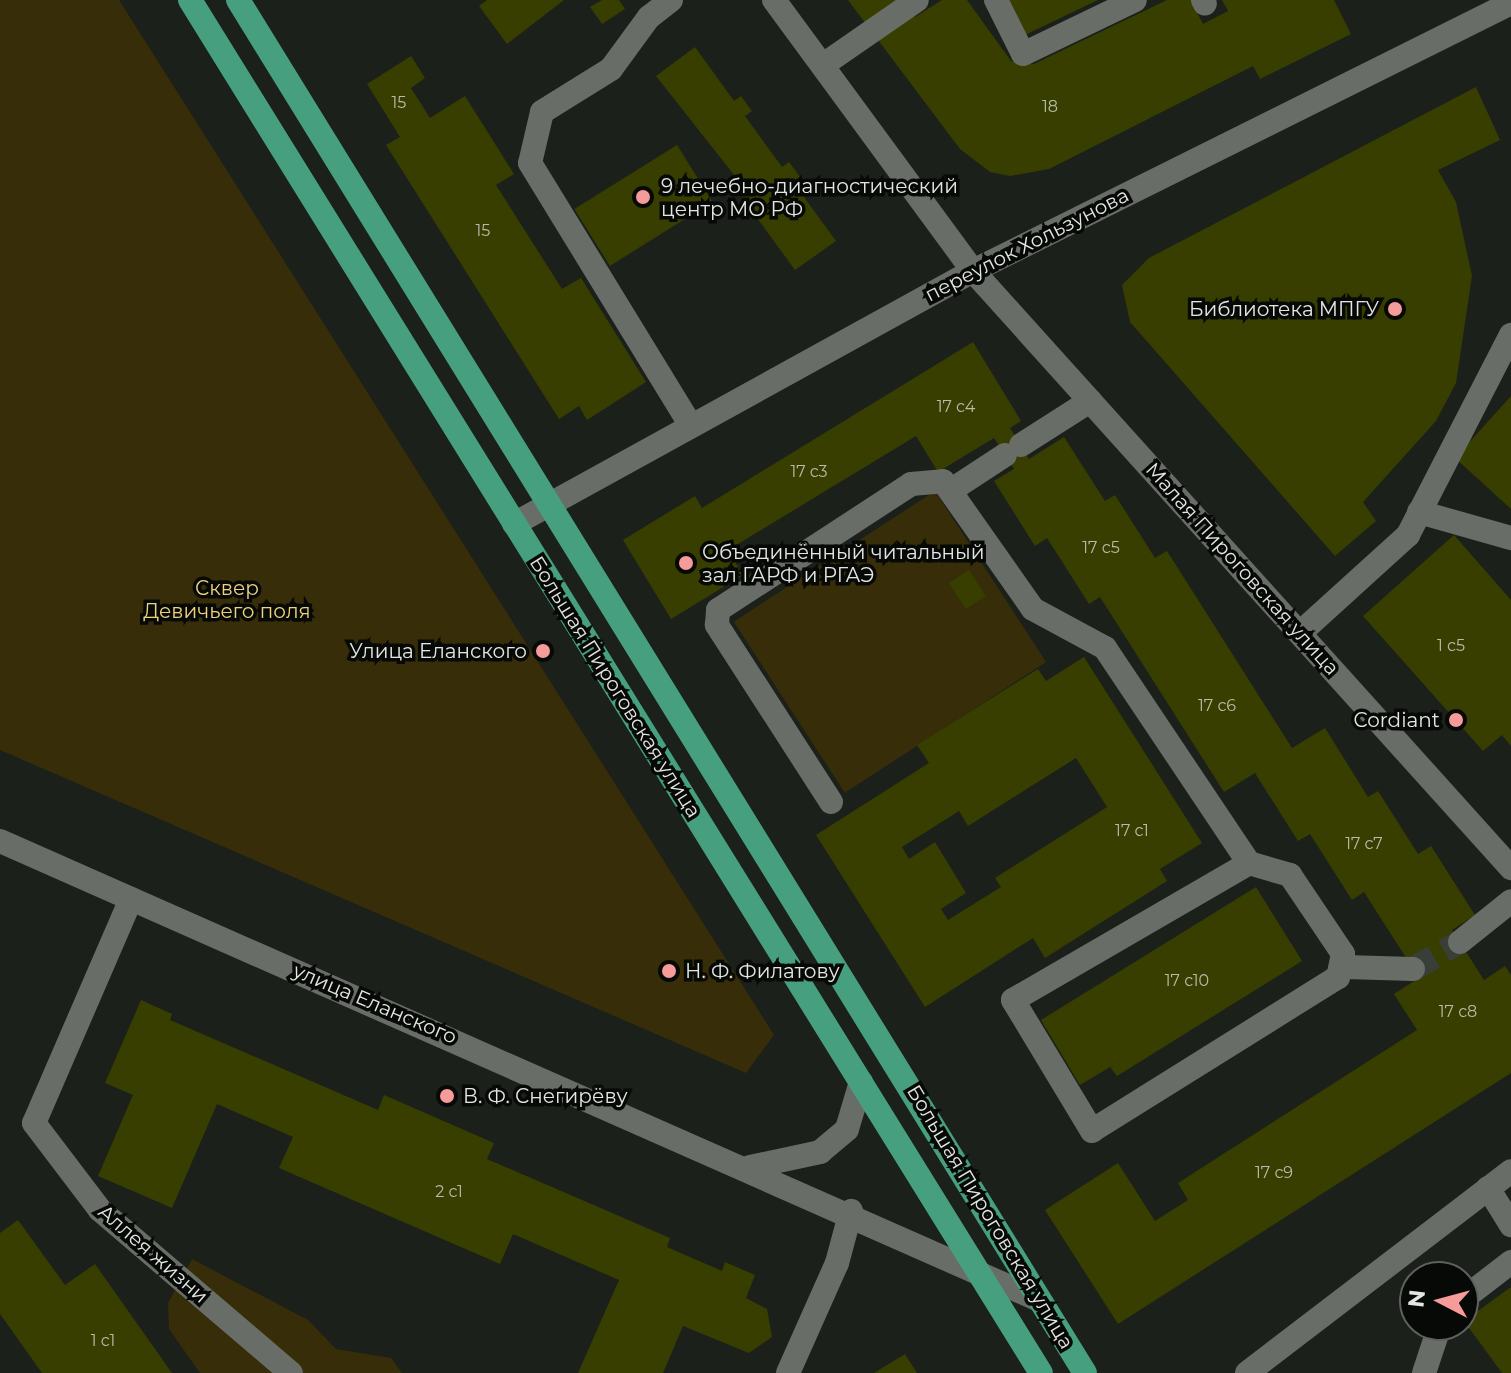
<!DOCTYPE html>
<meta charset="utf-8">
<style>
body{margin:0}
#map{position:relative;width:1511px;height:1373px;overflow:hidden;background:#1b201a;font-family:Montserrat,sans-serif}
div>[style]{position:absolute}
.green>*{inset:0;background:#372d08;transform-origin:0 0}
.building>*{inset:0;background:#373e00;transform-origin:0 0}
.minor-tunnel>*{height:24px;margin-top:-12px;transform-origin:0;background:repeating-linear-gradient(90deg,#393e38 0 24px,transparent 0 36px)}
.minor>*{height:24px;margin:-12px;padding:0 12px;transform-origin:12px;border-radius:12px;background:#686e67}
.major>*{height:24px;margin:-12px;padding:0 12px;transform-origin:12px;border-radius:12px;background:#469f7e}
.dots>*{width:22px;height:22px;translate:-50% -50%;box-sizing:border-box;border:4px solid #070907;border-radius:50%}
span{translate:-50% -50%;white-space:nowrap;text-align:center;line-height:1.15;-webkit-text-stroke:7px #070907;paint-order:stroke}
.number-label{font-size:16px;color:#b8bcaa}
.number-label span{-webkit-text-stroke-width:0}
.poi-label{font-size:20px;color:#e3e6e2}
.left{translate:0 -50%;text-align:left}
.right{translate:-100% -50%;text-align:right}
.street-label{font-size:20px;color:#e3e6e2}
.park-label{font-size:20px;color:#eed37c}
.north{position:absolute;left:1399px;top:1261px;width:80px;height:80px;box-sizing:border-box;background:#070907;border:2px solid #5f615f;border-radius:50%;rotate:276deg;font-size:22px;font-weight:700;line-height:32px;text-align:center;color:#e3e6e2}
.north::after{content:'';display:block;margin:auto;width:28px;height:36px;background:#f59b9a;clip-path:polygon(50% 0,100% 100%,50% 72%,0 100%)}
</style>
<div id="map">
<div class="green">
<div style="clip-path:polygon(0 0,119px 0,774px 1035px,746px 1073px,0 750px)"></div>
<div style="left:935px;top:491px;width:204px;height:240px;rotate:57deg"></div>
<div style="clip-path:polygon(192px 1259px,308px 1320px,336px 1349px,391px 1358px,402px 1373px,200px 1373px,169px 1329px,168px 1303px)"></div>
</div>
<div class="building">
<div style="clip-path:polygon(487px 0,564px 0,507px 44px,479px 6px)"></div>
<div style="clip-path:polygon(602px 0,619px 0,625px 9px,602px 24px,590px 7px)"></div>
<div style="clip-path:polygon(848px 0,902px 0,915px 17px,942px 0,967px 0,1011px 61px,1034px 64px,1167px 0,1191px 0,1203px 24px,1228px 11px,1222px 0,1334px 0,1351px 34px,1260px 79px,1253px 66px,1049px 169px,1010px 176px,990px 172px,960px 149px)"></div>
<div style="clip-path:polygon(1008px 0,1098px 0,1025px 35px)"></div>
<div style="clip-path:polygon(695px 47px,734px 101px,741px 96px,752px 111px,745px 116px,782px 167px,789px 162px,800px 177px,793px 182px,836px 241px,795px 270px,736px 189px,742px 185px,656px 76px)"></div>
<div style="clip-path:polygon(411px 56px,425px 78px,411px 88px,430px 118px,465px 96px,514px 174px,496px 185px,562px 289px,581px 278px,646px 382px,587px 420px,579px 406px,559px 419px,386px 145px,400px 137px,367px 84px)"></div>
<div style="clip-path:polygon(1476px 87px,1500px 140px,1438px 170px,1456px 202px,1472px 276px,1456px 383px,1436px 421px,1363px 502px,1376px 521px,1335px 556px,1130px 322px,1122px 285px,1149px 258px)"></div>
<div style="left:677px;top:145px;width:67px;height:121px;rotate:58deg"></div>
<div style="clip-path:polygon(973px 342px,1021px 421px,1010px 428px,1029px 459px,1064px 437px,1105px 501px,1115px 495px,1155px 558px,1167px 551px,1292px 748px,1325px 728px,1368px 797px,1378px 791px,1418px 854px,1431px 846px,1475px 915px,1452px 930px,1484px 980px,1505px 966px,1511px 975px,1511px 1073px,1118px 1324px,1045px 1210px,1118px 1163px,1155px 1221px,1188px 1200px,1178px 1183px,1417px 1030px,1394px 994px,1419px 978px,1364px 892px,1352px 900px,1310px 834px,1298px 841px,1255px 773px,1224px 792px,1100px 597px,1089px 604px,1047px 538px,1035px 546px,994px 481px,1014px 469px,994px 438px,938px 472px,916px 436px,728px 550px,743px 575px,671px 619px,623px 540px,695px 496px,702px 508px)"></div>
<div style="clip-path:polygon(1511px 396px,1511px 509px,1455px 458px)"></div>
<div style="clip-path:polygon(1454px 535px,1511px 600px,1511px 746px,1502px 735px,1483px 751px,1363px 616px)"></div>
<div style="left:969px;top:570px;width:31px;height:24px;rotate:57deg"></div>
<div style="clip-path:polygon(evenodd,1084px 657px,1202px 843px,1160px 869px,1167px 881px,1045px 958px,1033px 938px,925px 1007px,816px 835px,929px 763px,917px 745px,1038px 669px,1046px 681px,1084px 657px,1076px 758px,1107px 807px,995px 878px,1001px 887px,948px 920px,941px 909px,966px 893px,935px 842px,909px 859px,902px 847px,959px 811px,968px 826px,1076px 758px)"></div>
<div style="clip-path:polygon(1256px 887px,1302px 961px,1117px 1076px,1110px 1067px,1080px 1085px,1041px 1020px)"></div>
<div style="clip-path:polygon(141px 1000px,172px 1014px,170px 1020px,378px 1110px,384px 1095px,494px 1143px,487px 1159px,670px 1238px,667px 1247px,722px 1271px,725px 1262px,755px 1275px,746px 1298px,767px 1309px,772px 1337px,749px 1353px,683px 1326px,663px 1373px,578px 1373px,619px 1280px,513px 1234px,500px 1264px,279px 1168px,293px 1137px,217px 1104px,172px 1208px,98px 1176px,133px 1095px,105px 1083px)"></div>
<div style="clip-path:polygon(18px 1220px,65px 1285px,95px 1264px,172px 1373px,42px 1373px,0 1314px,0 1233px)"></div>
<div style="clip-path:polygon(1511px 1287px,1511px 1373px,1502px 1373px,1464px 1321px)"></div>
<div style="clip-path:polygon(905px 1354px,917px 1373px,874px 1373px)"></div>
</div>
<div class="minor-tunnel">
<div style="left:1413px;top:969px;width:54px;rotate:-29.9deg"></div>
</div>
<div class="minor">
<div style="left:671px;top:0;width:28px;rotate:142deg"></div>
<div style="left:649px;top:17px;width:64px;rotate:126.2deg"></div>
<div style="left:611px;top:69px;width:81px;rotate:148.1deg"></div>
<div style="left:542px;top:112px;width:52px;rotate:103.2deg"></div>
<div style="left:530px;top:163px;width:306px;rotate:58.5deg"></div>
<div style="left:774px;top:0;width:336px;rotate:53.7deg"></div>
<div style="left:973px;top:271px;width:804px;rotate:47.98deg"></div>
<div style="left:996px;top:0;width:60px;rotate:63.4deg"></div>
<div style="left:1023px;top:54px;width:124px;rotate:-25.7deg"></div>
<div style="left:1203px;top:0;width:4px;rotate:63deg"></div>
<div style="left:823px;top:65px;width:114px;rotate:-34.7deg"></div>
<div style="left:1021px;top:445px;width:82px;rotate:-32.5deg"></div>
<div style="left:953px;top:489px;width:62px;rotate:-33.2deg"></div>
<div style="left:1419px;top:512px;width:96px;rotate:15.8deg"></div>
<div style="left:514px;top:524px;width:524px;rotate:-28.86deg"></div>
<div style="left:973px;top:271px;width:601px;rotate:-26.48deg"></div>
<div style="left:1300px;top:633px;width:146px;rotate:-42.2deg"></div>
<div style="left:1408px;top:535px;width:225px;rotate:-62.8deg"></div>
<div style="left:831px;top:802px;width:211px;rotate:-122.8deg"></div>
<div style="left:717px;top:625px;width:15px;rotate:-86deg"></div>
<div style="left:718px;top:610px;width:230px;rotate:-33.1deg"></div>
<div style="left:911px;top:484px;width:32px;rotate:-5deg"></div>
<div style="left:943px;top:481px;width:156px;rotate:54.9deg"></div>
<div style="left:1033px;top:609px;width:82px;rotate:28.4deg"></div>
<div style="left:1105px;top:648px;width:259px;rotate:56.2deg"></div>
<div style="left:1249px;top:863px;width:43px;rotate:16.3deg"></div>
<div style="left:1290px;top:875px;width:95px;rotate:56.1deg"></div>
<div style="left:1343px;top:954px;width:24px;rotate:102deg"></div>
<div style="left:1338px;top:977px;width:290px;rotate:148deg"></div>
<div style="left:1092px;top:1131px;width:153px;rotate:-121.1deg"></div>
<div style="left:1013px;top:1000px;width:273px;rotate:-30.1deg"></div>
<div style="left:0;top:841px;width:1136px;rotate:23.83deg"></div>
<div style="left:131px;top:899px;width:244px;rotate:113.4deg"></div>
<div style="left:34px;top:1123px;width:109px;rotate:52.8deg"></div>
<div style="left:100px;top:1210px;width:251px;rotate:40.5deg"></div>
<div style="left:1460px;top:942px;width:65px;rotate:-38.8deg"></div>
<div style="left:1345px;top:967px;width:68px;rotate:1.7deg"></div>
<div style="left:750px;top:1167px;width:72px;rotate:-12.1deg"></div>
<div style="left:820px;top:1152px;width:35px;rotate:-40deg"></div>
<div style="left:847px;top:1129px;width:49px;rotate:-73.4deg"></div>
<div style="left:1488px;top:1188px;width:44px;rotate:58.1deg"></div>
<div style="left:1463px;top:1299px;width:61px;rotate:-37.6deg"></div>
<div style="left:788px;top:1373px;width:120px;rotate:-66deg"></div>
<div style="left:837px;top:1263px;width:54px;rotate:-74.9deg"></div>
<div style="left:1247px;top:1373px;width:332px;rotate:-37.4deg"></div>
<div style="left:1424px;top:1373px;width:51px;rotate:-71.6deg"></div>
</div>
<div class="major">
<div style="left:190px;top:0;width:1615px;rotate:58.21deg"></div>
<div style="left:238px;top:0;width:1613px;rotate:58.33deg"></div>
</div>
<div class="dots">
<div style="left:643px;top:197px;background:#f59b9a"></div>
<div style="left:1395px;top:309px;background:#f59b9a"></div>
<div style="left:686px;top:563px;background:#f59b9a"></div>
<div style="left:543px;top:651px;background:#f59b9a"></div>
<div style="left:1456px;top:720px;background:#f59b9a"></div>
<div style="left:669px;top:971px;background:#f59b9a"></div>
<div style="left:447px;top:1096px;background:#f59b9a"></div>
</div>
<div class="number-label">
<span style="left:399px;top:103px">15</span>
<span style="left:1050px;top:107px">18</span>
<span style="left:483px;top:231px">15</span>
<span style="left:956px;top:407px">17 с4</span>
<span style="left:809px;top:472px">17 с3</span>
<span style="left:1101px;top:548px">17 с5</span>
<span style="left:1451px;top:646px">1 с5</span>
<span style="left:1217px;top:706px">17 с6</span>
<span style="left:1132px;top:831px">17 с1</span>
<span style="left:1364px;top:844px">17 с7</span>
<span style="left:1187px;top:981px">17 с10</span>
<span style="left:1458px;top:1012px">17 с8</span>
<span style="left:1274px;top:1173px">17 с9</span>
<span style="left:449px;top:1192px">2 с1</span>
<span style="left:103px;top:1341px">1 с1</span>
</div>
<div class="poi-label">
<span class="left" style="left:661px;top:198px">9 лечебно-диагностический<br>центр МО РФ</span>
<span class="right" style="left:1379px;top:309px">Библиотека МПГУ</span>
<span class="left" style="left:702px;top:564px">Объединённый читальный<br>зал ГАРФ и РГАЭ</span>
<span class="right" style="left:527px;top:651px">Улица Еланского</span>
<span class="right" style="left:1440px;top:720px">Cordiant</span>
<span class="left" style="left:685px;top:971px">Н. Ф. Филатову</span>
<span class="left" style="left:463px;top:1096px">В. Ф. Снегирёву</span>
</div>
<div class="street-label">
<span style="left:1027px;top:245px;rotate:-27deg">переулок Хользунова</span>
<span style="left:1242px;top:569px;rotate:48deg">Малая Пироговская улица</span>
<span style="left:615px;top:687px;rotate:58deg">Большая Пироговская улица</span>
<span style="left:375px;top:1004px;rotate:23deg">улица Еланского</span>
<span style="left:990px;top:1217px;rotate:59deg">Большая Пироговская улица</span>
<span style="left:153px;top:1254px;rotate:41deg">Аллея жизни</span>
</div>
<div class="park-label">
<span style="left:227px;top:600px">Сквер<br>Девичьего поля</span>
</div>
<div class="north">N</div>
</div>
